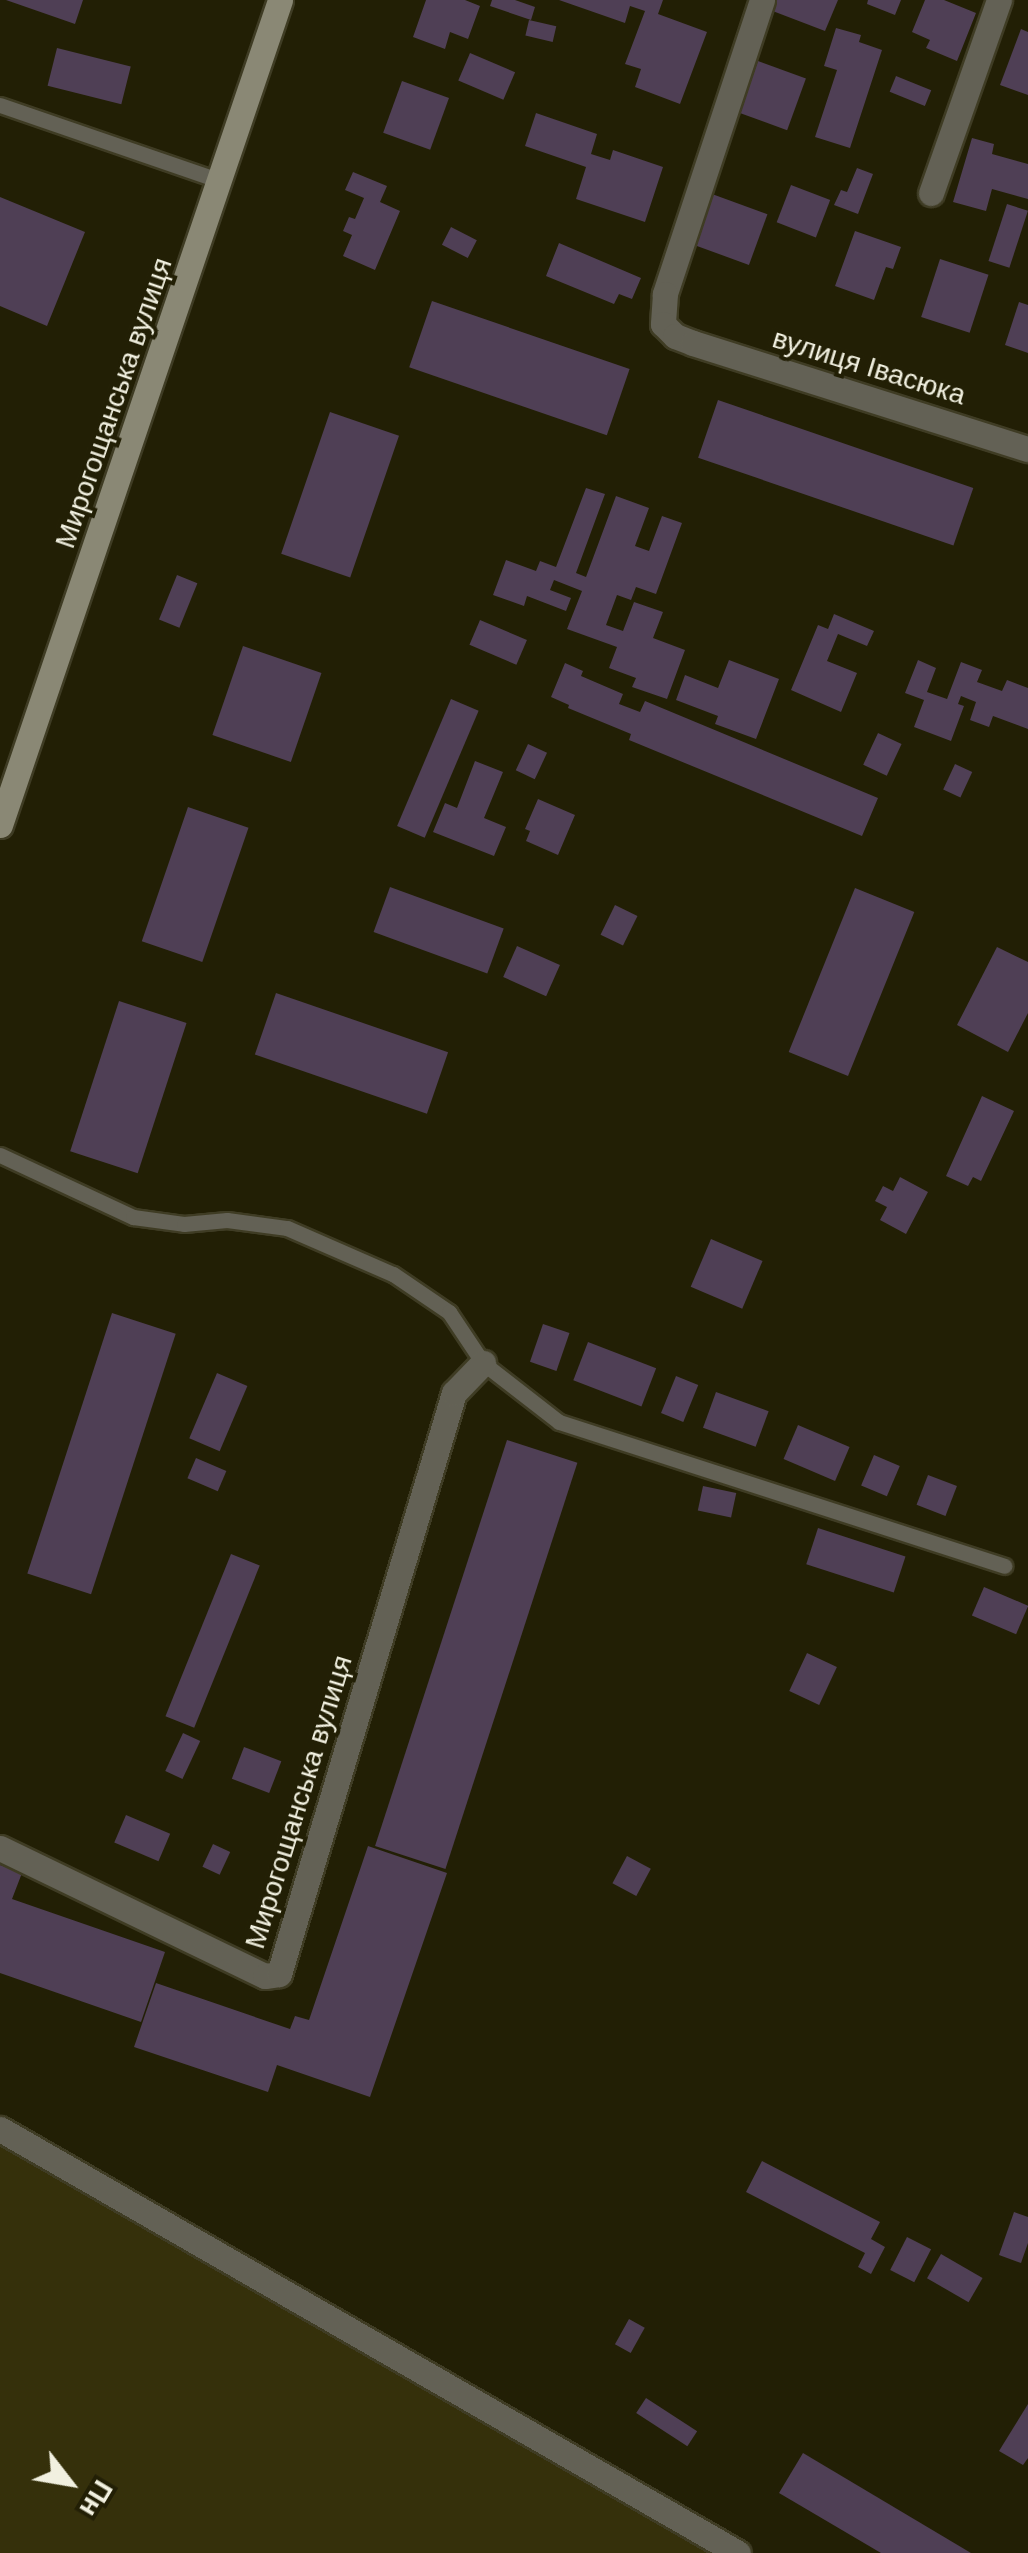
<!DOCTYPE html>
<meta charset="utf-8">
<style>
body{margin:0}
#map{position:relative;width:1028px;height:2553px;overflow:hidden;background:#221f05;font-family:Arial,sans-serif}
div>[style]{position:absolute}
.green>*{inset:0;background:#35300b}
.building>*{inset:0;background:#4f3f55;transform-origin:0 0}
.roads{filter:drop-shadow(2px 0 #3f3c24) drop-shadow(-2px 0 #3f3c24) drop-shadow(0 2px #3f3c24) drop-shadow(0 -2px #3f3c24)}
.lane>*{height:15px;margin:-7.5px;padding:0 7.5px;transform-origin:7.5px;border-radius:7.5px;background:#636155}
.street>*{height:25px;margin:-12.5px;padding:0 12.5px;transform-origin:12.5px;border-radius:12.5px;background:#636155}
.secondary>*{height:25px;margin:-12.5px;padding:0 12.5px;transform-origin:12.5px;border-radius:12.5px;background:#8a8875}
span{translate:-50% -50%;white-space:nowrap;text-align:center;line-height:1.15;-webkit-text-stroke:8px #221f05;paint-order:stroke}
.street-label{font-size:28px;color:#f1f0e0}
.north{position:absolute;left:20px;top:2433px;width:100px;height:100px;-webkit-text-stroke:8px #221f05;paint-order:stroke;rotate:121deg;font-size:28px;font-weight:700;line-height:40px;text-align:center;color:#f1f0e0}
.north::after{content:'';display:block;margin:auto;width:35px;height:45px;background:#f1f0e0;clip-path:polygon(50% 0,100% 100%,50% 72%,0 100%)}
</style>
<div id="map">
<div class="green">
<div style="clip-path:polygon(0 2129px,738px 2553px,0 2553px)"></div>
</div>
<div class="building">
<div style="clip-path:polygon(6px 0,83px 0,75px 24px)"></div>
<div style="clip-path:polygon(426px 0,465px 0,480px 6px,468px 39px,450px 32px,445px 49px,413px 37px)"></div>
<div style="clip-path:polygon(492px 0,515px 0,535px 7px,531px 20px,490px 6px)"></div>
<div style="clip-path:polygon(559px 0,663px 0,658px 14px,707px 32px,680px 104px,635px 87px,641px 69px,625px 64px,645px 11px,630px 6px,625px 23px)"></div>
<div style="clip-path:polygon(773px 0,838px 0,825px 31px,770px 10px)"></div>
<div style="clip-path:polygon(868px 0,901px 0,895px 15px,867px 4px)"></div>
<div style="clip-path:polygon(925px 0,944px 0,976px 13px,957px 61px,926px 48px,930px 40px,912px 32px)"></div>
<div style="left:529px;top:20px;width:28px;height:16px;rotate:13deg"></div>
<div style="clip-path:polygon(836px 28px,861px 35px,859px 42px,882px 50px,850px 148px,815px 137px,837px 70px,824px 66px)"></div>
<div style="clip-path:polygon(1021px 29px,1028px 32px,1028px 95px,1000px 85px)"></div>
<div style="left:57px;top:48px;width:76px;height:39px;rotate:14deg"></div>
<div style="left:470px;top:53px;width:49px;height:30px;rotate:23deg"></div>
<div style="left:758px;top:61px;width:51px;height:55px;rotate:20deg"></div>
<div style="left:896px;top:76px;width:38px;height:17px;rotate:22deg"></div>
<div style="left:402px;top:81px;width:50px;height:55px;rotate:20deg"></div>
<div style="clip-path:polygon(536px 113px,597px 134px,591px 154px,610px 160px,613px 150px,663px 167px,645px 222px,576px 199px,586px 167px,525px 146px)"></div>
<div style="clip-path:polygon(972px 138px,994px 144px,992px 154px,1028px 164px,1028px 199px,992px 189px,986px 211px,953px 202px)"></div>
<div style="clip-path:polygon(857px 168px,873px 174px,858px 214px,834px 205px,841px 190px,847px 192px)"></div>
<div style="clip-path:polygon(353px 172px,387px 186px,380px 202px,400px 211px,375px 270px,343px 256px,352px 235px,343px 231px,349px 217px,355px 219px,364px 198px,345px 190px)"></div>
<div style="left:791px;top:185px;width:42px;height:40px;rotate:21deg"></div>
<div style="left:712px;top:194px;width:59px;height:54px;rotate:20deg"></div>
<div style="clip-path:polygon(0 197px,85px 232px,47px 326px,0 306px)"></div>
<div style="left:1007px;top:204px;width:22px;height:60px;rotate:18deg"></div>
<div style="left:451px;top:227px;width:29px;height:20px;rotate:27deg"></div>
<div style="clip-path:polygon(855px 231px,901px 247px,893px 269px,886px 267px,874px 300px,835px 286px)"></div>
<div style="clip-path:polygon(559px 243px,641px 278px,632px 299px,619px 294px,614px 304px,546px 276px)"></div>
<div style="left:940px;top:259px;width:51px;height:61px;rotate:18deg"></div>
<div style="left:432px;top:301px;width:209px;height:70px;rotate:19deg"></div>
<div style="clip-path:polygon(1019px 302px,1028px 305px,1028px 353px,1005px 345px)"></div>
<div style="left:718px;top:400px;width:270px;height:61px;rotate:19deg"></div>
<div style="left:330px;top:412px;width:73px;height:150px;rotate:19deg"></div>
<div style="clip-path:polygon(586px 488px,605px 494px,576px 573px,586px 577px,616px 496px,649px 508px,635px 546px,649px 551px,662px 516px,682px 523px,656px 594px,636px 587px,631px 600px,617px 595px,606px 625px,623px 631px,634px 602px,663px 612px,653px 638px,685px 650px,667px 699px,632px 687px,636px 678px,609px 668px,617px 647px,567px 629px,582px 591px,554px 580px,550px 590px,571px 598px,566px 611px,527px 596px,524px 606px,493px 595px,506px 560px,536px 571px,540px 561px,556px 567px)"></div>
<div style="left:177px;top:575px;width:22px;height:48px;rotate:22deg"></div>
<div style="clip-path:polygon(834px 614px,874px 631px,867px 646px,838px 634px,827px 661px,857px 673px,841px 712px,791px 690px,818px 625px,828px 629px)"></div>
<div style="left:480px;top:620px;width:51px;height:27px;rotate:23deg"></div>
<div style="left:243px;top:646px;width:83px;height:94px;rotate:19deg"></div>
<div style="clip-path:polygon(729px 660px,779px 679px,756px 739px,715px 724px,718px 716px,676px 700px,685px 675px,718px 688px)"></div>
<div style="clip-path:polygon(918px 660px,936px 668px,927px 692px,947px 699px,961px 662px,982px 670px,977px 682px,1002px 691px,1007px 680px,1028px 688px,1028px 729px,993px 716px,989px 727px,970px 720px,976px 702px,961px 696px,958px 704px,964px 706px,951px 741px,914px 727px,924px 700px,905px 693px)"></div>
<div style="clip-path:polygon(565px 663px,583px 671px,581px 676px,623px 694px,619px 704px,640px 712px,645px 701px,878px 798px,862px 836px,629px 740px,631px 734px,568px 708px,569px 705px,551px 697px)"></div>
<div style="left:451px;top:699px;width:30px;height:138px;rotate:23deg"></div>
<div style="left:878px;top:733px;width:26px;height:35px;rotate:25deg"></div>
<div style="left:528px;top:744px;width:21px;height:29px;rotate:25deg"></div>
<div style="clip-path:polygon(475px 761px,503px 772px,484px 818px,506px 827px,494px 856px,433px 832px,445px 803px,457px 808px)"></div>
<div style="left:955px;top:764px;width:19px;height:28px;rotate:25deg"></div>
<div style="clip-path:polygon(538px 799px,575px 815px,558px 855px,526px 841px,530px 831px,525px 829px)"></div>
<div style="left:188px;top:807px;width:64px;height:142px;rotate:19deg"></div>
<div style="left:390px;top:887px;width:121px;height:48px;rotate:20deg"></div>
<div style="left:855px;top:888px;width:64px;height:177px;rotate:22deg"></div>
<div style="left:615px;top:905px;width:25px;height:33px;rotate:26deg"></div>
<div style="left:517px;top:946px;width:47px;height:34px;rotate:24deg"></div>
<div style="clip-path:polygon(997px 947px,1028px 962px,1028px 1013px,1008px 1052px,957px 1025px)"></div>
<div style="left:276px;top:993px;width:182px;height:65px;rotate:19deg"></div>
<div style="left:119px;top:1001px;width:71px;height:158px;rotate:18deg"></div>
<div style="clip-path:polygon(982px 1096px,1014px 1111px,981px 1181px,973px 1177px,968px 1186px,946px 1176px)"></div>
<div style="clip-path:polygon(900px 1177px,928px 1192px,906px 1234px,880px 1220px,887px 1207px,875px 1201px,883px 1186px,893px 1191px)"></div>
<div style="left:711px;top:1239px;width:56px;height:52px;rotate:23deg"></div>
<div style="left:112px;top:1313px;width:67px;height:274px;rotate:18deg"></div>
<div style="left:543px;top:1324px;width:28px;height:40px;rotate:19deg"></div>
<div style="left:588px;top:1342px;width:73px;height:41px;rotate:21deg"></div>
<div style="left:217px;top:1373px;width:33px;height:71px;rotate:23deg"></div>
<div style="left:676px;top:1376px;width:24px;height:40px;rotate:22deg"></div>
<div style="left:716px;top:1392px;width:56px;height:38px;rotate:20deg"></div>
<div style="left:798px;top:1425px;width:56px;height:37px;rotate:23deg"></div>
<div style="left:507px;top:1440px;width:74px;height:427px;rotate:18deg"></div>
<div style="left:874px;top:1455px;width:28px;height:33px;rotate:23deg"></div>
<div style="left:196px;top:1458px;width:33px;height:22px;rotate:23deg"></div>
<div style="left:928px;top:1475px;width:31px;height:32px;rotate:21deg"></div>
<div style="left:703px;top:1486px;width:34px;height:25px;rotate:12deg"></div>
<div style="left:818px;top:1528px;width:92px;height:38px;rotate:18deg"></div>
<div style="left:231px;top:1554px;width:31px;height:175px;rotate:22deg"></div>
<div style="left:984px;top:1587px;width:48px;height:31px;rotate:23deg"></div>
<div style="left:807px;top:1653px;width:33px;height:42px;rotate:25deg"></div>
<div style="left:183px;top:1733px;width:19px;height:42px;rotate:25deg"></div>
<div style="left:244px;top:1747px;width:40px;height:34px;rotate:21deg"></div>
<div style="left:126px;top:1815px;width:48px;height:30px;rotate:23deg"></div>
<div style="left:213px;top:1844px;width:19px;height:25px;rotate:25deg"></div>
<div style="clip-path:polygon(368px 1846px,447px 1873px,370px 2097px,277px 2065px,268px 2092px,134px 2047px,156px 1983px,290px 2029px,295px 2016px,309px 2020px)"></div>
<div style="left:627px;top:1856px;width:27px;height:31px;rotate:28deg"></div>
<div style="clip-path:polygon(0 1865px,22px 1873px,12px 1899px,165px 1952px,141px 2022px,0 1973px)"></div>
<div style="clip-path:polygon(762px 2161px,880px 2222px,871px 2239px,885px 2247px,871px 2274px,858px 2267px,865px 2253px,746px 2192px)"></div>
<div style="clip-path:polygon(1014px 2212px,1028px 2217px,1028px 2243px,1021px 2263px,999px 2255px)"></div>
<div style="left:907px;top:2237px;width:27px;height:37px;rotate:27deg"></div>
<div style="left:941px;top:2254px;width:48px;height:28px;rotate:30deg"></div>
<div style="left:629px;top:2319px;width:18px;height:29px;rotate:29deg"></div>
<div style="left:646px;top:2398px;width:61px;height:18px;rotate:33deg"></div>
<div style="clip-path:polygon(1028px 2404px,1028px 2458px,1023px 2465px,999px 2451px)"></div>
<div style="clip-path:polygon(803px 2453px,971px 2553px,881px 2553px,779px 2493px)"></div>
</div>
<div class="roads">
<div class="lane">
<div style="left:0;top:105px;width:234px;rotate:19deg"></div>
<div style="left:0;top:1155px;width:147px;rotate:25deg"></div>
<div style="left:133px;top:1217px;width:51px;rotate:7.8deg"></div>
<div style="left:184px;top:1224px;width:43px;rotate:-5.3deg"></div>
<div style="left:227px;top:1220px;width:61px;rotate:7.6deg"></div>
<div style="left:287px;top:1228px;width:116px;rotate:23.5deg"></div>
<div style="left:393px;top:1274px;width:68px;rotate:34.2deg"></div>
<div style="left:449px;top:1312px;width:61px;rotate:56.3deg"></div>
<div style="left:483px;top:1363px;width:96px;rotate:37.8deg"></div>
<div style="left:559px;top:1422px;width:468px;rotate:17.9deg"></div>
</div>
<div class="street">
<div style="left:762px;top:0;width:310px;rotate:108.3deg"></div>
<div style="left:665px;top:294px;width:30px;rotate:94deg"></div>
<div style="left:663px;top:324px;width:17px;rotate:45deg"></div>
<div style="left:675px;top:336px;width:19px;rotate:21deg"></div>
<div style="left:693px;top:343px;width:351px;rotate:17.6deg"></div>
<div style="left:931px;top:193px;width:205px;rotate:-70.6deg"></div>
<div style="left:0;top:1848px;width:294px;rotate:25.8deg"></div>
<div style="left:265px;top:1976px;width:14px;rotate:-8deg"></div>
<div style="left:279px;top:1974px;width:607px;rotate:-73.24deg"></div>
<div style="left:454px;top:1393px;width:42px;rotate:-46deg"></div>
<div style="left:0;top:2129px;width:851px;rotate:29.88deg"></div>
</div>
<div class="secondary">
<div style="left:0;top:825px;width:871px;rotate:-71.25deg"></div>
</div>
</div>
<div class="street-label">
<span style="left:869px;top:367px;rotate:17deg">вулиця Івасюка</span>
<span style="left:114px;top:403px;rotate:-71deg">Мирогощанська вулиця</span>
<span style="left:299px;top:1802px;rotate:-73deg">Мирогощанська вулиця</span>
</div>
<div class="north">Пн</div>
</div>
